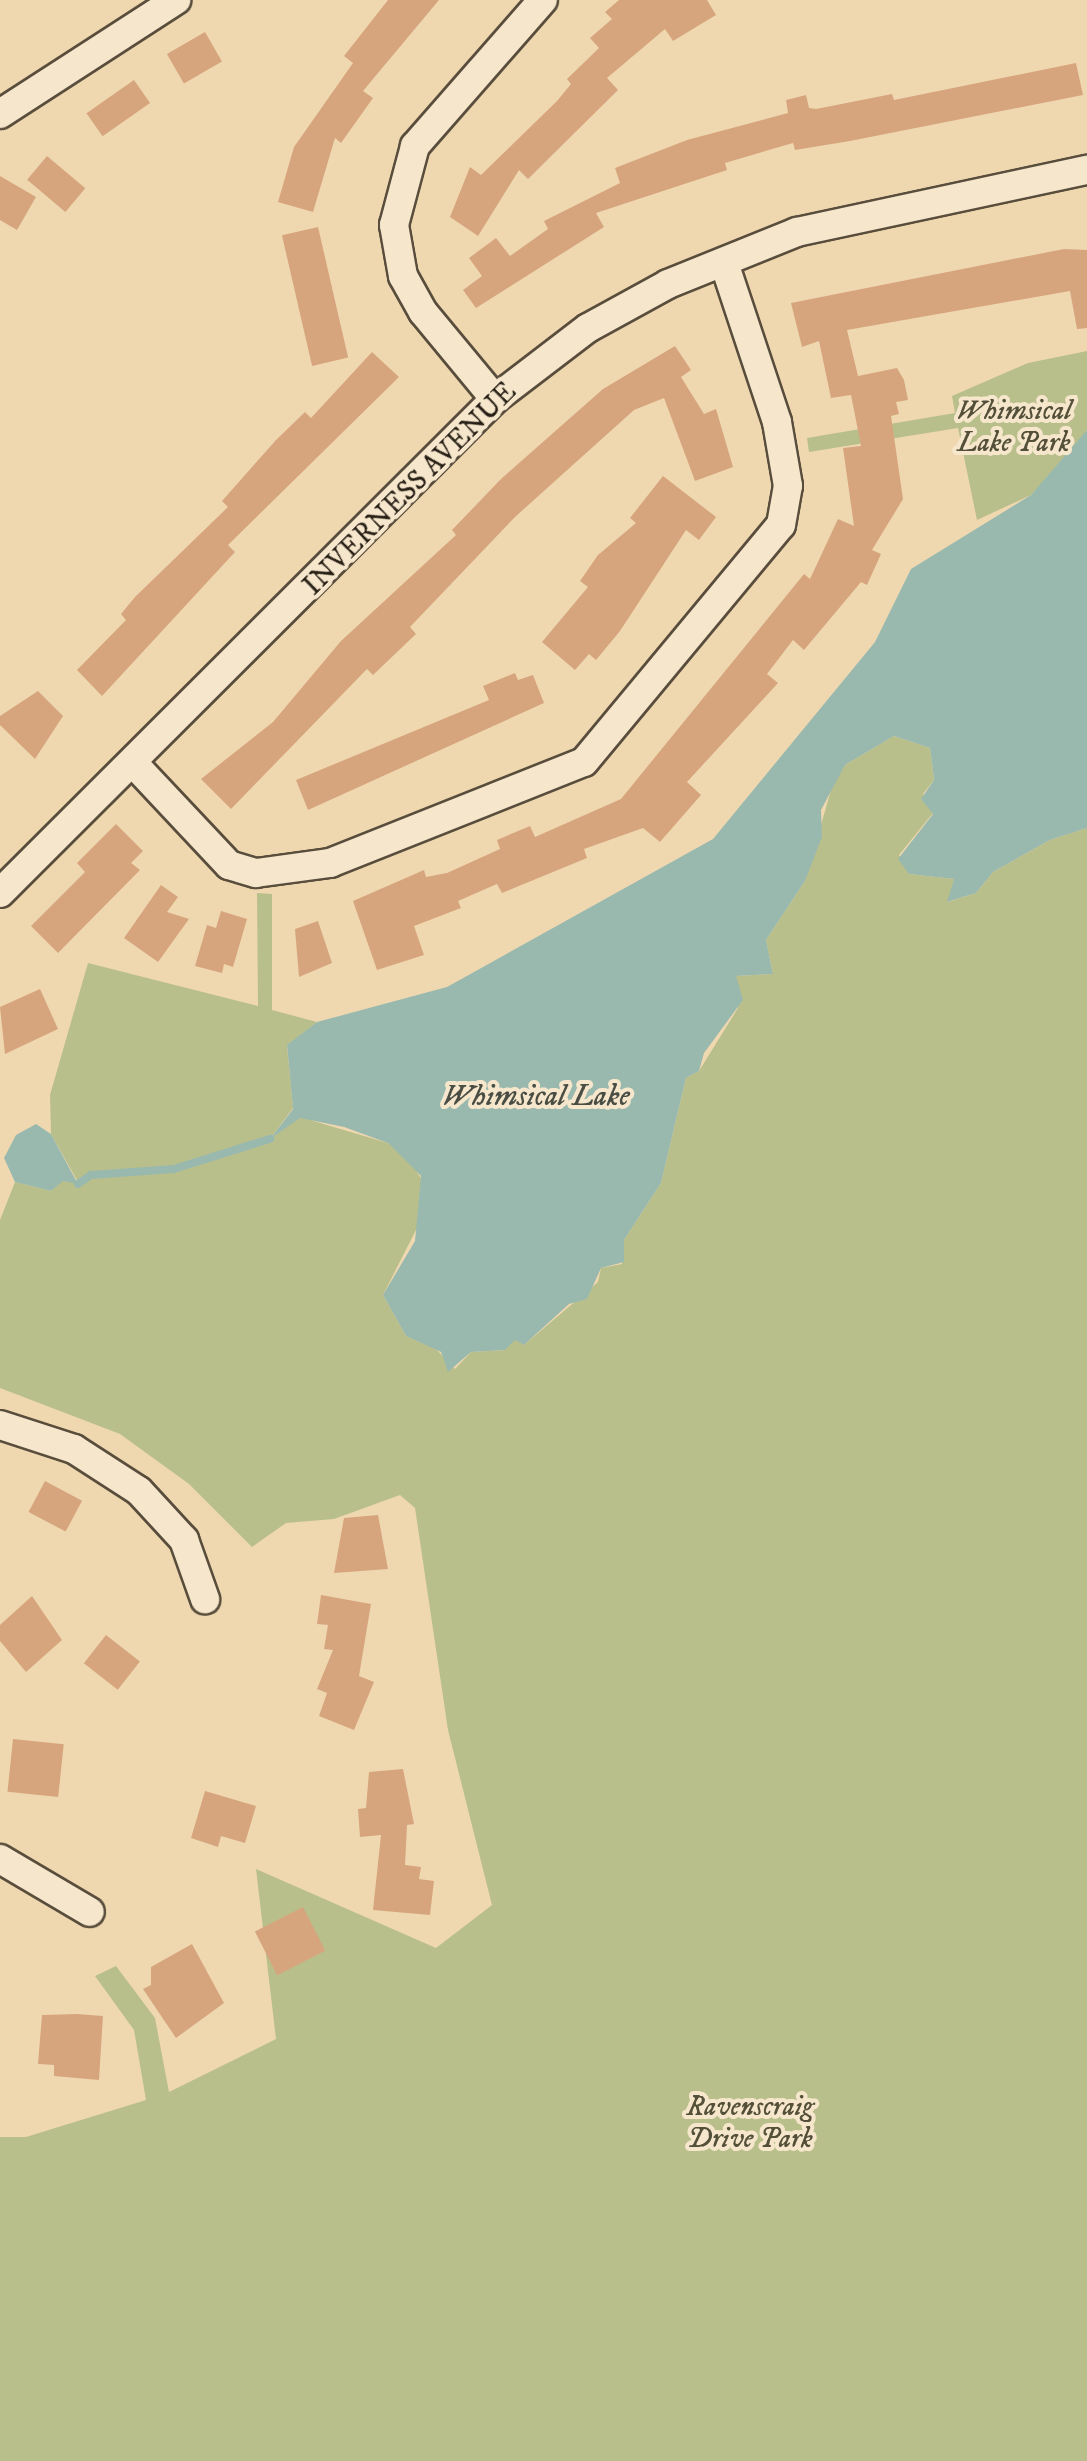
<!DOCTYPE html>
<style>
body{margin:0}
#map{position:relative;width:1087px;height:2461px;overflow:hidden;background:#efd8b0;font-family:"IM FELL DW Pica",serif}
div>[style]{position:absolute}
.green>*{inset:0;background:#b9bf8b}
.water>*{inset:0;background:#9ab9ae}
.stream>*{height:8px;margin:-4px;padding:0 4px;transform-origin:4px;border-radius:4px;background:#9ab9ae}
.building>*{inset:0;background:#d7a57d;transform-origin:0 0}
.roads{filter:drop-shadow(2px 0 #594d3c) drop-shadow(-2px 0 #594d3c) drop-shadow(0 2px #594d3c) drop-shadow(0 -2px #594d3c)}
.minor>*{height:28px;margin:-14px;padding:0 14px;transform-origin:14px;border-radius:14px;background:#f5e6cc}
span{translate:-50% -50%;white-space:nowrap;text-align:center;line-height:1.15;-webkit-text-stroke:8px #f5e6cc;paint-order:stroke}
.park-label{font-size:28px;color:#534f38;font-style:italic}
.street-label{font-size:28px;color:#271f15}
.water-label{font-size:30px;color:#4a4d43;font-style:italic}
</style>
<div id="map">
<div class="green">
<div style="clip-path:polygon(1087px 351px,1087px 430px,1079px 445px,1031px 495px,977px 520px,958px 428px,809px 452px,807px 438px,955px 413px,952px 396px,1028px 363px)"></div>
<div style="clip-path:polygon(894px 736px,930px 748px,934px 780px,923px 794px,933px 813px,899px 855px,909px 874px,954px 879px,948px 902px,976px 893px,993px 872px,1050px 840px,1087px 828px,1087px 2461px,0 2461px,0 2137px,26px 2137px,146px 2100px,134px 2030px,95px 1976px,116px 1966px,155px 2018px,169px 2092px,276px 2039px,256px 1869px,436px 1948px,492px 1905px,448px 1730px,415px 1508px,400px 1495px,334px 1519px,286px 1523px,252px 1547px,189px 1484px,120px 1434px,0 1388px,0 1220px,15px 1182px,51px 1191px,62px 1181px,78px 1182px,51px 1134px,50px 1095px,88px 963px,258px 1006px,257px 893px,272px 894px,272px 1010px,317px 1022px,287px 1046px,293px 1108px,270px 1139px,300px 1117px,388px 1143px,412px 1164px,424px 1183px,418px 1226px,383px 1295px,406px 1336px,436px 1349px,455px 1369px,471px 1352px,505px 1350px,515px 1339px,524px 1345px,598px 1282px,601px 1268px,622px 1264px,624px 1240px,661px 1183px,686px 1078px,699px 1071px,738px 1008px,736px 976px,773px 974px,766px 940px,805px 881px,833px 783px,845px 765px)"></div>
</div>
<div class="water">
<div style="clip-path:polygon(1087px 430px,1087px 828px,1050px 840px,993px 872px,976px 893px,947px 902px,954px 879px,909px 874px,898px 859px,933px 814px,921px 799px,934px 780px,930px 748px,894px 736px,845px 765px,821px 810px,822px 837px,805px 881px,766px 940px,773px 974px,736px 976px,743px 1000px,704px 1053px,699px 1071px,686px 1078px,661px 1183px,624px 1240px,624px 1262px,601px 1268px,587px 1299px,569px 1304px,524px 1345px,515px 1340px,505px 1350px,471px 1352px,448px 1372px,441px 1352px,406px 1336px,383px 1295px,415px 1241px,421px 1176px,388px 1143px,344px 1127px,300px 1118px,270px 1139px,293px 1109px,287px 1045px,317px 1022px,447px 987px,713px 839px,875px 642px,911px 569px,1031px 495px)"></div>
<div style="clip-path:polygon(36px 1124px,51px 1134px,78px 1184px,63px 1181px,51px 1191px,15px 1182px,4px 1158px,16px 1135px)"></div>
</div>
<div class="stream">
<div style="left:78px;top:1184px;width:16px;rotate:-35deg"></div>
<div style="left:91px;top:1175px;width:83px;rotate:-4.1deg"></div>
<div style="left:174px;top:1169px;width:101px;rotate:-17.4deg"></div>
</div>
<div class="building">
<div style="clip-path:polygon(388px 0,439px 0,363px 91px,373px 98px,341px 143px,335px 138px,313px 212px,278px 202px,294px 147px,353px 63px,344px 56px)"></div>
<div style="clip-path:polygon(619px 0,707px 0,716px 15px,673px 41px,665px 29px,607px 78px,618px 90px,528px 179px,519px 170px,478px 236px,450px 217px,470px 167px,481px 175px,557px 101px,571px 84px,567px 79px,599px 48px,590px 38px,612px 19px,605px 12px)"></div>
<div style="left:205px;top:32px;width:34px;height:44px;rotate:60deg"></div>
<div style="clip-path:polygon(1076px 63px,1083px 95px,850px 141px,795px 150px,793px 143px,725px 163px,727px 170px,596px 213px,604px 227px,476px 308px,463px 290px,482px 276px,469px 258px,496px 238px,510px 256px,548px 229px,544px 221px,620px 183px,615px 168px,687px 140px,788px 113px,786px 100px,806px 95px,809px 108px,816px 109px,892px 94px,894px 100px)"></div>
<div style="left:134px;top:80px;width:28px;height:58px;rotate:55deg"></div>
<div style="left:47px;top:156px;width:50px;height:31px;rotate:40deg"></div>
<div style="clip-path:polygon(0 176px,36px 197px,17px 230px,0 220px)"></div>
<div style="left:318px;top:227px;width:134px;height:37px;rotate:77deg"></div>
<div style="clip-path:polygon(1064px 249px,1087px 250px,1087px 328px,1077px 329px,1070px 291px,847px 330px,858px 376px,897px 368px,904px 380px,908px 400px,896px 402px,899px 414px,891px 416px,903px 499px,872px 550px,881px 554px,867px 585px,861px 582px,804px 650px,793px 640px,767px 674px,778px 683px,687px 782px,701px 795px,660px 842px,643px 828px,584px 849px,587px 858px,502px 893px,497px 884px,458px 901px,461px 908px,414px 926px,424px 955px,377px 970px,353px 901px,424px 870px,426px 877px,447px 873px,500px 849px,497px 840px,530px 826px,535px 837px,621px 799px,804px 574px,810px 579px,838px 519px,854px 526px,843px 448px,861px 446px,851px 395px,831px 398px,819px 341px,802px 347px,791px 303px)"></div>
<div style="clip-path:polygon(675px 346px,691px 370px,681px 377px,704px 414px,716px 409px,733px 467px,695px 481px,664px 398px,634px 410px,515px 517px,410px 627px,416px 634px,373px 675px,367px 669px,231px 809px,201px 779px,273px 722px,341px 641px,456px 535px,452px 530px,501px 479px,603px 389px)"></div>
<div style="clip-path:polygon(372px 352px,399px 377px,228px 545px,235px 552px,102px 696px,77px 670px,126px 620px,121px 614px,135px 597px,228px 507px,222px 501px,276px 440px,305px 412px,311px 418px)"></div>
<div style="clip-path:polygon(663px 476px,716px 517px,699px 540px,686px 530px,620px 631px,596px 660px,589px 654px,575px 670px,542px 642px,588px 587px,580px 581px,598px 555px,636px 523px,630px 518px)"></div>
<div style="clip-path:polygon(515px 673px,518px 680px,533px 675px,544px 703px,308px 810px,296px 780px,489px 700px,483px 686px)"></div>
<div style="clip-path:polygon(38px 691px,63px 716px,35px 759px,0 725px,0 716px)"></div>
<div style="clip-path:polygon(116px 824px,143px 851px,131px 863px,140px 870px,58px 953px,31px 926px,85px 872px,77px 863px)"></div>
<div style="clip-path:polygon(161px 885px,178px 897px,167px 912px,189px 919px,158px 962px,124px 938px)"></div>
<div style="clip-path:polygon(221px 911px,247px 919px,233px 967px,224px 964px,222px 973px,195px 966px,207px 925px,216px 928px)"></div>
<div style="clip-path:polygon(318px 921px,332px 963px,299px 977px,295px 929px)"></div>
<div style="clip-path:polygon(40px 989px,58px 1029px,5px 1054px,0 1007px)"></div>
<div style="left:45px;top:1481px;width:42px;height:35px;rotate:28deg"></div>
<div style="clip-path:polygon(378px 1515px,388px 1569px,334px 1573px,344px 1518px)"></div>
<div style="clip-path:polygon(321px 1595px,371px 1604px,359px 1676px,374px 1682px,354px 1730px,319px 1716px,327px 1693px,317px 1689px,333px 1650px,324px 1649px,328px 1625px,317px 1624px)"></div>
<div style="clip-path:polygon(32px 1596px,62px 1640px,26px 1672px,0 1641px,0 1625px)"></div>
<div style="left:106px;top:1635px;width:43px;height:36px;rotate:38deg"></div>
<div style="left:13px;top:1739px;width:51px;height:53px;rotate:6deg"></div>
<div style="clip-path:polygon(403px 1769px,414px 1824px,407px 1825px,405px 1865px,421px 1867px,419px 1879px,434px 1881px,430px 1915px,373px 1910px,381px 1835px,360px 1837px,358px 1809px,366px 1808px,369px 1772px)"></div>
<div style="clip-path:polygon(205px 1791px,256px 1806px,245px 1843px,221px 1836px,218px 1847px,191px 1838px)"></div>
<div style="left:303px;top:1907px;width:49px;height:54px;rotate:63deg"></div>
<div style="clip-path:polygon(192px 1944px,224px 2003px,176px 2038px,143px 1989px,151px 1985px,151px 1967px)"></div>
<div style="clip-path:polygon(77px 2014px,103px 2016px,99px 2080px,54px 2076px,54px 2065px,38px 2064px,42px 2015px)"></div>
</div>
<div class="roads">
<div class="minor">
<div style="left:0;top:114px;width:210px;rotate:-32.9deg"></div>
<div style="left:495px;top:399px;width:113px;rotate:-129.6deg"></div>
<div style="left:423px;top:312px;width:41px;rotate:-119.1deg"></div>
<div style="left:403px;top:276px;width:52px;rotate:-100deg"></div>
<div style="left:394px;top:225px;width:82px;rotate:-75.1deg"></div>
<div style="left:415px;top:146px;width:194px;rotate:-48.8deg"></div>
<div style="left:135px;top:765px;width:137px;rotate:46.8deg"></div>
<div style="left:229px;top:865px;width:28px;rotate:17deg"></div>
<div style="left:256px;top:873px;width:75px;rotate:-7.7deg"></div>
<div style="left:330px;top:863px;width:273px;rotate:-21.7deg"></div>
<div style="left:584px;top:762px;width:308px;rotate:-50.3deg"></div>
<div style="left:781px;top:525px;width:40px;rotate:-80deg"></div>
<div style="left:788px;top:486px;width:65px;rotate:-99.8deg"></div>
<div style="left:777px;top:422px;width:164px;rotate:-108.4deg"></div>
<div style="left:0;top:893px;width:699px;rotate:-44.94deg"></div>
<div style="left:495px;top:399px;width:117px;rotate:-37.4deg"></div>
<div style="left:588px;top:328px;width:91px;rotate:-28.8deg"></div>
<div style="left:668px;top:284px;width:139px;rotate:-22deg"></div>
<div style="left:797px;top:232px;width:297px;rotate:-12.1deg"></div>
<div style="left:0;top:1425px;width:78px;rotate:18deg"></div>
<div style="left:74px;top:1449px;width:77px;rotate:32.9deg"></div>
<div style="left:139px;top:1491px;width:67px;rotate:47.4deg"></div>
<div style="left:184px;top:1540px;width:63px;rotate:70.4deg"></div>
<div style="left:0;top:1859px;width:104px;rotate:30.5deg"></div>
</div>
</div>
<div class="park-label">
<span style="left:1014px;top:427px">Whimsical<br>Lake Park</span>
<span style="left:750px;top:2123px">Ravenscraig<br>Drive Park</span>
</div>
<div class="street-label">
<span style="left:410px;top:489px;rotate:-45deg">INVERNESS AVENUE</span>
</div>
<div class="water-label">
<span style="left:536px;top:1097px">Whimsical Lake</span>
</div>
</div>
